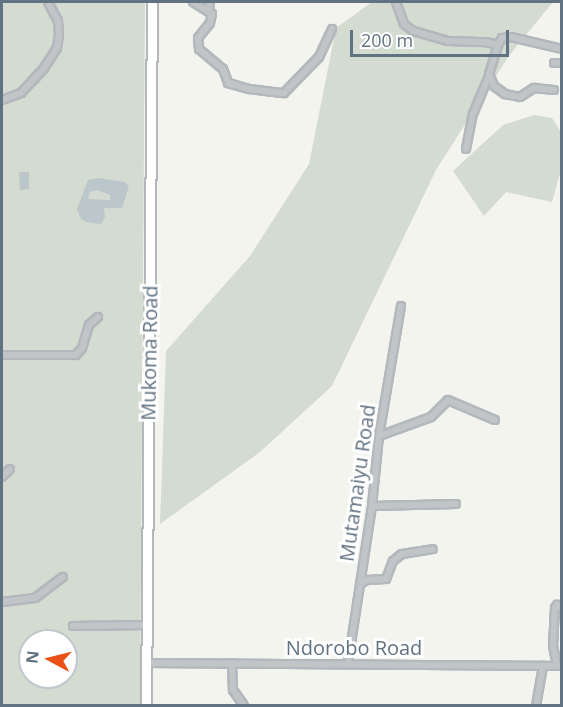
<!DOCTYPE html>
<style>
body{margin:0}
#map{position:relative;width:563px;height:707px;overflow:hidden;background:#f4f4ef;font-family:"Open Sans",sans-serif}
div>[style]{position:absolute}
.green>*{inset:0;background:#d4dbd0}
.water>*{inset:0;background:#bcc7cc}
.roads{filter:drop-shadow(2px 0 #b3b8bd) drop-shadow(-2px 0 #b3b8bd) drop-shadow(0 2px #b3b8bd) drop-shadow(0 -2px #b3b8bd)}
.street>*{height:6px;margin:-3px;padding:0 3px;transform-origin:3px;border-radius:3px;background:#c1c5c8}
.secondary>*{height:9px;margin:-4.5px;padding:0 4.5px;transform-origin:4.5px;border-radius:4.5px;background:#fff}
span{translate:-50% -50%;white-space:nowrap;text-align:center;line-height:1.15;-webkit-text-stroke:6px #fff;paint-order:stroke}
.street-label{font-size:20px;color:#617282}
.frame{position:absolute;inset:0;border:3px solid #617282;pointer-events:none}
.north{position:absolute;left:18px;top:629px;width:60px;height:60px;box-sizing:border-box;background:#fff;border:2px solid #c0c7cd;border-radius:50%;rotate:277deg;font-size:16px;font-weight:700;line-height:24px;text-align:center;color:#617282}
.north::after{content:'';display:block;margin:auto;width:21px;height:27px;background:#eb5218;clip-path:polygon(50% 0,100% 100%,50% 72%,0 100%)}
.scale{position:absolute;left:350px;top:30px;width:159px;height:27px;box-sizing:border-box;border:3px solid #617282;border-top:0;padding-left:8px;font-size:18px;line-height:21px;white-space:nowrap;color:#617282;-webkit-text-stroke:4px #fff;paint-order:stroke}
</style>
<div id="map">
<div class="green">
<div style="clip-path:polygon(evenodd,2px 2px,145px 2px,140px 705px,2px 705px,2px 2px,30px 641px,66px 641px,66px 677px,30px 677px,30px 641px)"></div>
<div style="clip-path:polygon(372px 2px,553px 2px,508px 57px,436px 170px,332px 386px,260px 452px,160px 524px,166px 351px,250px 256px,309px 164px,336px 28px)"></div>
<div style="clip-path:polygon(534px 115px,552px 118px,561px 132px,561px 170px,552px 202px,506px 192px,484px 216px,453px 171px,503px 125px)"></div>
</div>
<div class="water">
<div style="clip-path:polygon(19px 172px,29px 172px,29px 189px,20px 190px)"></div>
<div style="clip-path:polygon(evenodd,98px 178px,125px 182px,129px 186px,122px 208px,104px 208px,105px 217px,101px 224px,86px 222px,81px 219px,77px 209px,88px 180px,98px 178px,97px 190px,110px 195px,110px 200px,88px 199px,90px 192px,97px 190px)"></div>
</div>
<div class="roads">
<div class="street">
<div style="left:193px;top:2px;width:22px;rotate:32deg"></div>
<div style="left:212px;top:14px;width:9px;rotate:103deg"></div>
<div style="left:210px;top:23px;width:19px;rotate:129deg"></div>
<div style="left:198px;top:38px;width:11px;rotate:85deg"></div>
<div style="left:199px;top:49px;width:31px;rotate:40deg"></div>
<div style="left:223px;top:69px;width:15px;rotate:70deg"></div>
<div style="left:228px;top:83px;width:22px;rotate:16deg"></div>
<div style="left:249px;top:89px;width:35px;rotate:7deg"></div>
<div style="left:284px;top:93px;width:50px;rotate:-45.8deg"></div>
<div style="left:319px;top:57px;width:31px;rotate:-65deg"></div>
<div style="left:396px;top:2px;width:23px;rotate:70deg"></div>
<div style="left:404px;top:24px;width:11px;rotate:38deg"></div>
<div style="left:413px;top:31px;width:36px;rotate:16deg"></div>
<div style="left:448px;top:41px;width:38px;rotate:2deg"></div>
<div style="left:486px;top:42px;width:12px;rotate:14deg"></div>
<div style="left:498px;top:45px;width:30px;rotate:107deg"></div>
<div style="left:489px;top:74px;width:13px;rotate:67deg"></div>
<div style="left:494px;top:86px;width:14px;rotate:36deg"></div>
<div style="left:505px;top:94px;width:15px;rotate:11deg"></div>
<div style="left:520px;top:97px;width:17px;rotate:-33deg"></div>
<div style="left:534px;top:88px;width:20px;rotate:6deg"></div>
<div style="left:209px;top:11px;width:9px;rotate:-84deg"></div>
<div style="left:498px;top:45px;width:8px;rotate:-60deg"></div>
<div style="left:502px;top:38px;width:9px;rotate:-6deg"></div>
<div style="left:511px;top:37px;width:52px;rotate:13.2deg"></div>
<div style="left:554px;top:63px;width:8px"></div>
<div style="left:2px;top:100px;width:20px;rotate:-20deg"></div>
<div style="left:21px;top:93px;width:34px;rotate:-47deg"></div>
<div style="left:44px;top:68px;width:24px;rotate:-57deg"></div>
<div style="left:57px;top:48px;width:13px;rotate:-81deg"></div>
<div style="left:59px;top:35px;width:14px;rotate:-94deg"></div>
<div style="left:58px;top:21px;width:21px;rotate:-118deg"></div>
<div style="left:466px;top:149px;width:36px;rotate:-79deg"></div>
<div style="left:473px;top:114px;width:41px;rotate:-67.2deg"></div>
<div style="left:2px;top:355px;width:74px"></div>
<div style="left:76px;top:355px;width:9px;rotate:-49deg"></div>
<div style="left:82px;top:348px;width:24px;rotate:-73deg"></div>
<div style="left:89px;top:325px;width:12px;rotate:-42deg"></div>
<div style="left:379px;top:436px;width:55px;rotate:-20.1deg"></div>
<div style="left:431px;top:417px;width:24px;rotate:-45deg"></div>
<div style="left:448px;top:400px;width:51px;rotate:23.1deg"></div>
<div style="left:2px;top:477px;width:11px;rotate:-45deg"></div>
<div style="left:372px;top:506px;width:84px;rotate:-1.4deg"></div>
<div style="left:360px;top:584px;width:8px;rotate:-30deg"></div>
<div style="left:367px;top:580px;width:19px;rotate:-3deg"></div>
<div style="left:386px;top:579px;width:19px;rotate:-69deg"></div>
<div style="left:393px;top:561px;width:11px;rotate:-38deg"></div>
<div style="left:402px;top:554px;width:31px;rotate:-9deg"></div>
<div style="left:2px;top:602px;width:33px;rotate:-7deg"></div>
<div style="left:35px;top:598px;width:35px;rotate:-37deg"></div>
<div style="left:73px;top:626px;width:73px;rotate:-0.8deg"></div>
<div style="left:146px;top:663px;width:416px;rotate:0.4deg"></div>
<div style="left:232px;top:663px;width:27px;rotate:88deg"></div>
<div style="left:233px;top:690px;width:19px;rotate:55deg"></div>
<div style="left:348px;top:663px;width:159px;rotate:-81.3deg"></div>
<div style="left:372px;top:506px;width:70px;rotate:-84.3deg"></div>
<div style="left:379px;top:436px;width:132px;rotate:-80.4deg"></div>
<div style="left:557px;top:666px;width:20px;rotate:-101deg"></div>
<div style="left:553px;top:646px;width:38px;rotate:-87deg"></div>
<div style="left:555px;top:608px;width:4px;rotate:-56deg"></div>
<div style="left:557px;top:605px;width:4px;rotate:27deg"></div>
<div style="left:536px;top:706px;width:41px;rotate:-80.1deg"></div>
</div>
<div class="secondary">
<div style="left:146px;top:706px;width:704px;rotate:-89.51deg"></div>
</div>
</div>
<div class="street-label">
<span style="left:149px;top:353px;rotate:-89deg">Mukoma Road</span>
<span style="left:357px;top:483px;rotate:-82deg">Mutamaiyu Road</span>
<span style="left:354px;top:647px">Ndorobo Road</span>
</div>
<div class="frame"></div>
<div class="north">N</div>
<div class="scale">200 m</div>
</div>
